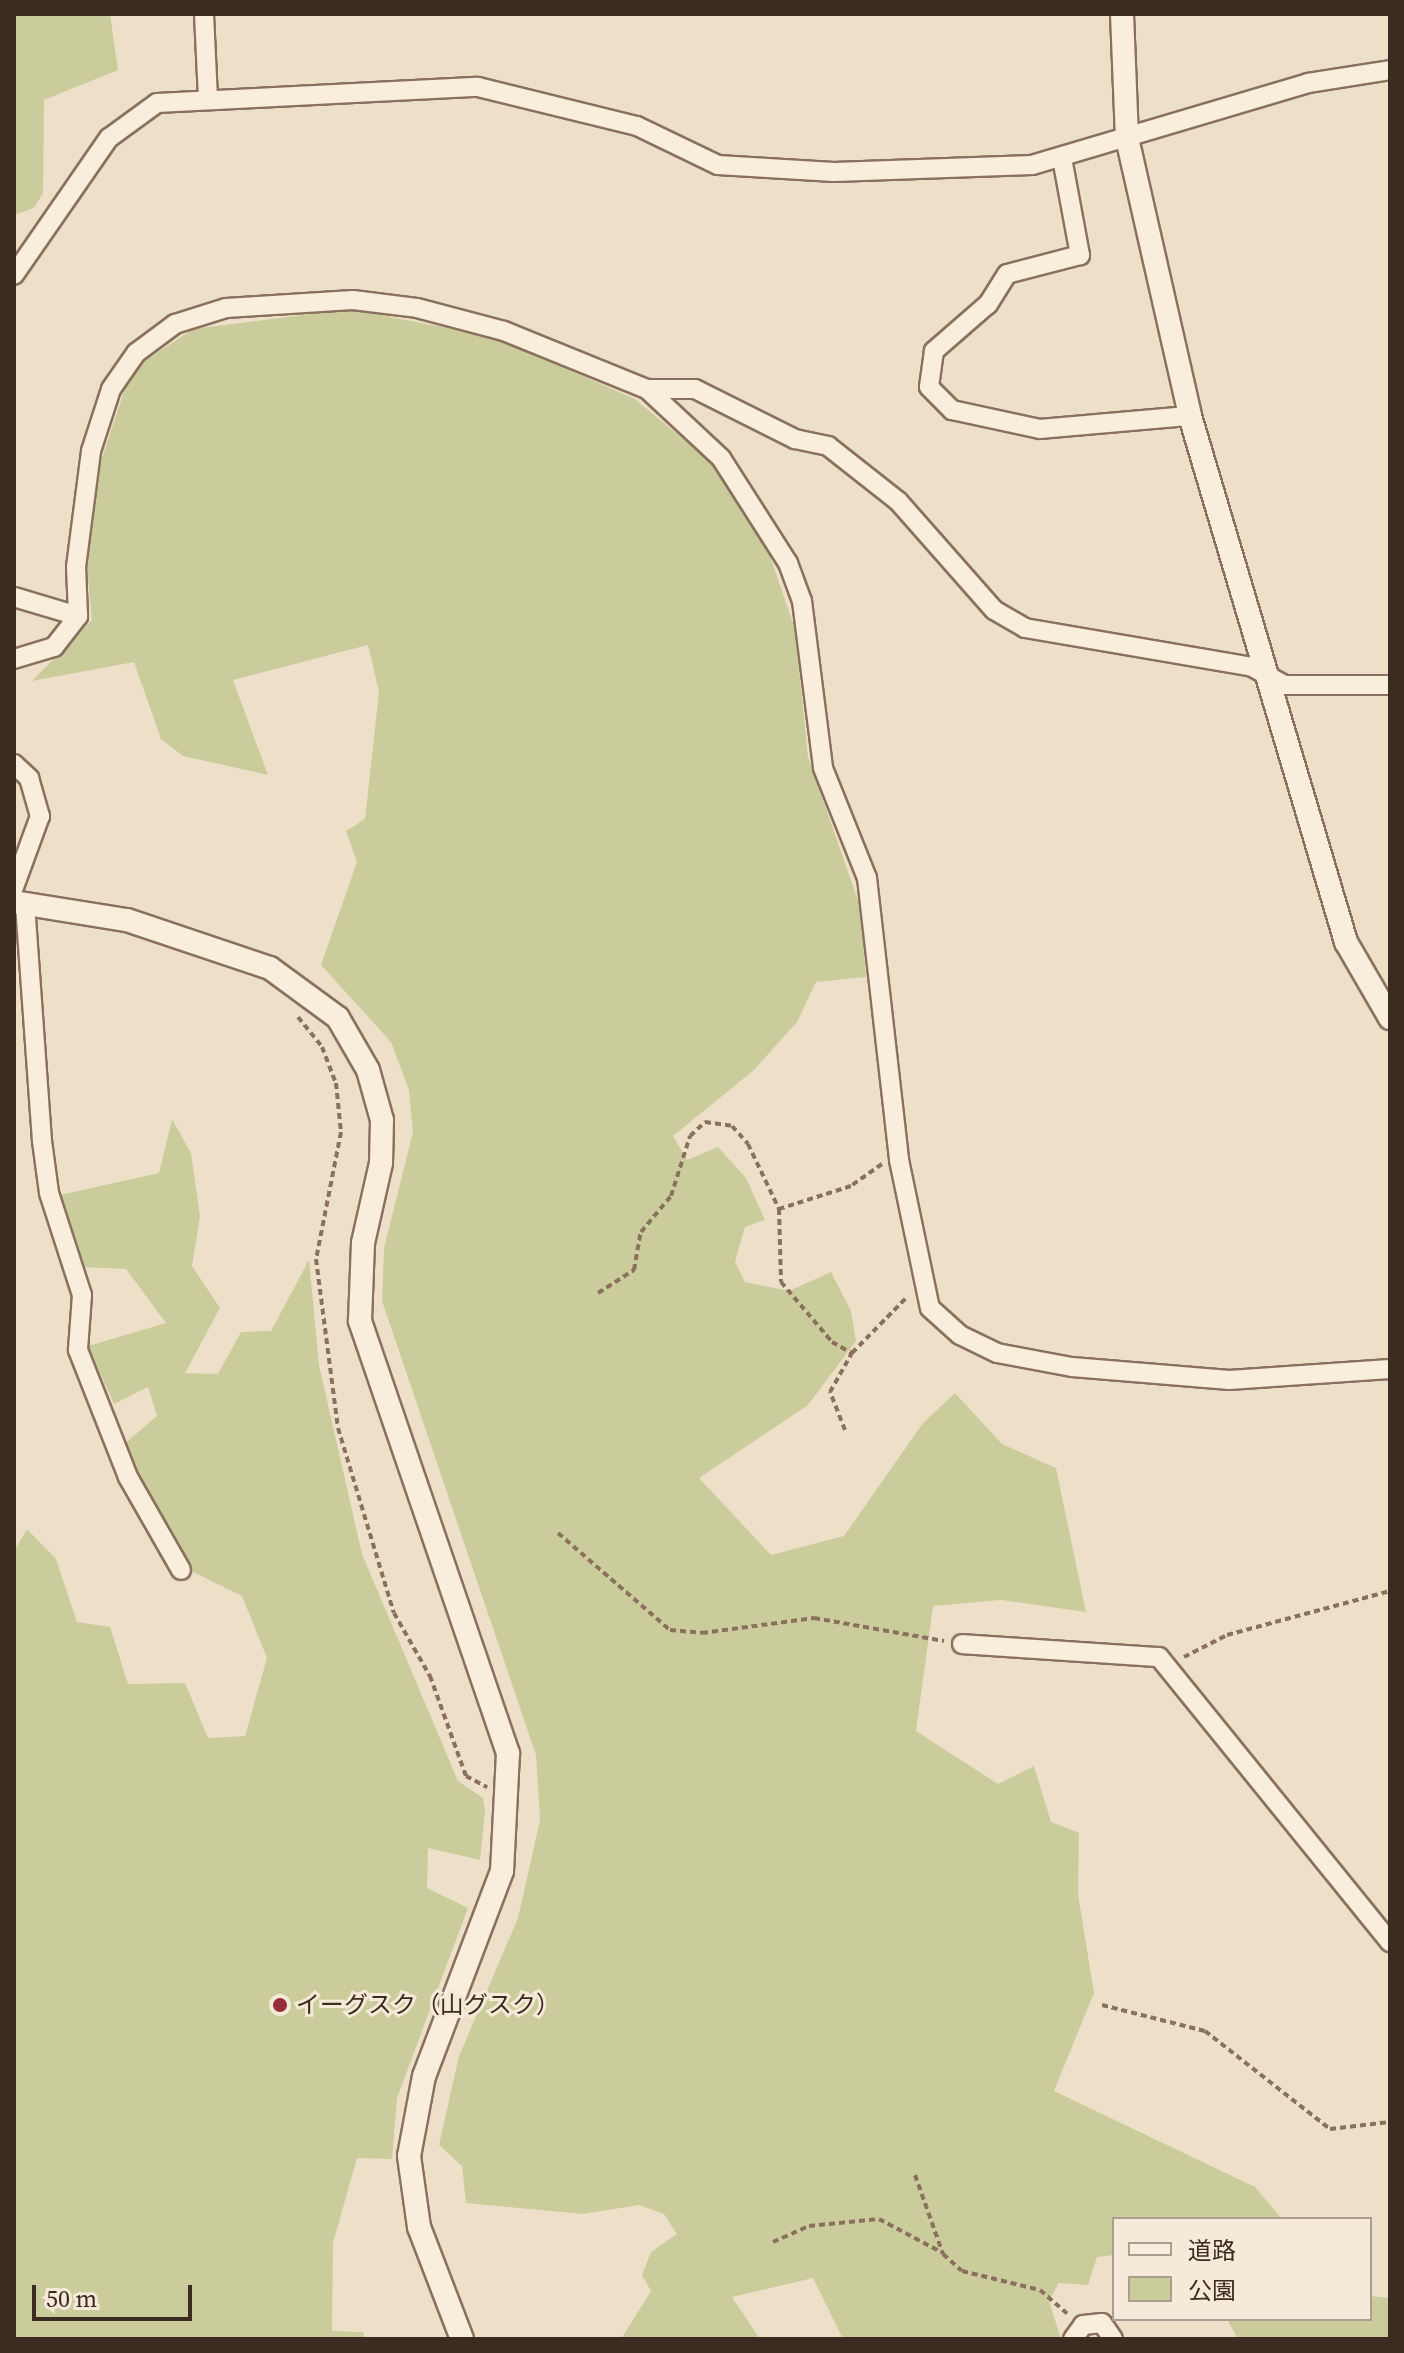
<!DOCTYPE html>
<meta charset="utf-8">
<style>
body{margin:0}
#map{position:relative;width:1404px;height:2353px;overflow:hidden;background:#eee0c8;font-family:"Source Serif 4","Noto Sans JP",serif}
div>[style]{position:absolute}
.green>*{inset:0;background:#cbcc9c}
.path>*{height:4px;margin-top:-2px;transform-origin:0;background:repeating-linear-gradient(90deg,#8a715d 0 6px,transparent 0 10px)}
.roads{filter:drop-shadow(2px 0 #8a715d) drop-shadow(-2px 0 #8a715d) drop-shadow(0 2px #8a715d) drop-shadow(0 -2px #8a715d)}
.minor>*{height:18px;margin:-9px;padding:0 9px;transform-origin:9px;border-radius:9px;background:#f9eddb}
.tertiary>*{height:22px;margin:-11px;padding:0 11px;transform-origin:11px;border-radius:11px;background:#f9eddb}
.dots>*{width:22px;height:22px;translate:-50% -50%;box-sizing:border-box;border:4px solid #f5ead8;border-radius:50%}
span{translate:-50% -50%;white-space:nowrap;text-align:center;line-height:1.15;-webkit-text-stroke:6px #f5ead8;paint-order:stroke}
.poi-label{font-size:24px;color:#3b2b20}
.left{translate:0 -50%;text-align:left}
.frame{position:absolute;inset:0;border:16px solid #3b2b20;pointer-events:none}
.legend{position:absolute;left:1112px;top:2217px;width:260px;height:104px;box-sizing:border-box;background:#f5ead8;border:2px solid #ab9e8e;margin:0;padding:10px 14px;list-style:none;font-size:24px;color:#3b2b20}
.legend li{display:flex;align-items:center;gap:16px;height:40px}
.legend b{width:40px;border:2px solid #ab9e8e}
.scale{position:absolute;left:32px;top:2285px;width:160px;height:36px;box-sizing:border-box;border:4px solid #3b2b20;border-top:0;padding-left:10px;font-size:24px;line-height:28px;white-space:nowrap;color:#3b2b20;-webkit-text-stroke:6px #f5ead8;paint-order:stroke}
</style>
<div id="map">
<div class="green">
<div style="clip-path:polygon(14px 14px,110px 14px,118px 70px,44px 100px,43px 193px,34px 208px,14px 215px)"></div>
<div style="clip-path:polygon(350px 309px,493px 337px,635px 399px,712px 463px,770px 556px,795px 629px,808px 757px,860px 906px,866px 977px,816px 982px,797px 1022px,754px 1070px,673px 1136px,687px 1160px,718px 1147px,746px 1178px,765px 1220px,745px 1227px,735px 1262px,745px 1282px,789px 1291px,831px 1272px,851px 1311px,856px 1341px,808px 1405px,699px 1478px,771px 1555px,844px 1536px,923px 1423px,955px 1393px,1002px 1444px,1056px 1468px,1086px 1612px,1001px 1600px,933px 1606px,916px 1731px,998px 1784px,1034px 1766px,1051px 1822px,1079px 1833px,1078px 1894px,1094px 1993px,1054px 2091px,1255px 2187px,1282px 2219px,1114px 2219px,1114px 2255px,1097px 2257px,1088px 2285px,1059px 2283px,1049px 2301px,1061px 2339px,843px 2339px,813px 2278px,732px 2297px,760px 2339px,621px 2339px,651px 2291px,642px 2275px,651px 2252px,677px 2234px,664px 2214px,639px 2205px,583px 2214px,466px 2203px,462px 2166px,439px 2145px,459px 2056px,518px 1918px,540px 1820px,536px 1755px,382px 1301px,384px 1248px,413px 1132px,409px 1090px,391px 1042px,321px 965px,357px 862px,346px 831px,365px 819px,379px 692px,368px 645px,233px 680px,268px 775px,183px 756px,161px 739px,134px 662px,32px 681px,92px 620px,86px 557px,99px 467px,131px 370px,193px 329px)"></div>
<div style="clip-path:polygon(172px 1119px,191px 1153px,200px 1216px,192px 1266px,220px 1308px,185px 1373px,218px 1374px,241px 1332px,271px 1331px,309px 1260px,319px 1365px,362px 1554px,458px 1781px,483px 1798px,485px 1812px,480px 1860px,428px 1848px,427px 1888px,468px 1908px,397px 2098px,392px 2159px,357px 2158px,333px 2243px,332px 2331px,363px 2332px,365px 2339px,14px 2339px,14px 1551px,27px 1529px,56px 1559px,77px 1622px,110px 1627px,128px 1684px,185px 1683px,208px 1738px,245px 1736px,267px 1658px,242px 1596px,189px 1570px,135px 1476px,124px 1444px,157px 1416px,148px 1387px,114px 1404px,88px 1346px,166px 1323px,126px 1269px,81px 1267px,60px 1195px,159px 1173px)"></div>
<div style="clip-path:polygon(1370px 2296px,1390px 2298px,1390px 2339px,1238px 2339px,1227px 2319px,1370px 2319px)"></div>
</div>
<div class="path">
<div style="left:298px;top:1017px;width:38px;rotate:51deg"></div>
<div style="left:322px;top:1047px;width:39px;rotate:69deg"></div>
<div style="left:336px;top:1083px;width:49px;rotate:84.2deg"></div>
<div style="left:341px;top:1132px;width:129px;rotate:101.1deg"></div>
<div style="left:316px;top:1259px;width:170px;rotate:82.6deg"></div>
<div style="left:338px;top:1428px;width:193px;rotate:73.2deg"></div>
<div style="left:394px;top:1613px;width:73px;rotate:60.3deg"></div>
<div style="left:430px;top:1676px;width:106px;rotate:70.2deg"></div>
<div style="left:466px;top:1776px;width:24px;rotate:28deg"></div>
<div style="left:882px;top:1164px;width:38px;rotate:145deg"></div>
<div style="left:851px;top:1186px;width:76px;rotate:162.3deg"></div>
<div style="left:779px;top:1209px;width:73px;rotate:88.4deg"></div>
<div style="left:781px;top:1282px;width:79px;rotate:49.6deg"></div>
<div style="left:832px;top:1342px;width:23px;rotate:29deg"></div>
<div style="left:852px;top:1353px;width:78px;rotate:-45.5deg"></div>
<div style="left:598px;top:1293px;width:43px;rotate:-32.6deg"></div>
<div style="left:634px;top:1270px;width:39px;rotate:-80deg"></div>
<div style="left:641px;top:1232px;width:47px;rotate:-50.2deg"></div>
<div style="left:671px;top:1196px;width:63px;rotate:-72.4deg"></div>
<div style="left:690px;top:1136px;width:21px;rotate:-43deg"></div>
<div style="left:705px;top:1122px;width:27px;rotate:8deg"></div>
<div style="left:732px;top:1126px;width:24px;rotate:48deg"></div>
<div style="left:748px;top:1144px;width:72px;rotate:64.5deg"></div>
<div style="left:845px;top:1430px;width:41px;rotate:-111.5deg"></div>
<div style="left:830px;top:1392px;width:45px;rotate:-60.6deg"></div>
<div style="left:558px;top:1533px;width:148px;rotate:40.9deg"></div>
<div style="left:670px;top:1630px;width:32px;rotate:5deg"></div>
<div style="left:702px;top:1633px;width:113px;rotate:-7.6deg"></div>
<div style="left:814px;top:1618px;width:132px;rotate:10deg"></div>
<div style="left:1184px;top:1657px;width:48px;rotate:-27.1deg"></div>
<div style="left:1227px;top:1635px;width:169px;rotate:-15.1deg"></div>
<div style="left:1102px;top:2005px;width:106px;rotate:14.2deg"></div>
<div style="left:1205px;top:2031px;width:159px;rotate:38.1deg"></div>
<div style="left:1330px;top:2129px;width:60px;rotate:-6.7deg"></div>
<div style="left:915px;top:2175px;width:84px;rotate:70.5deg"></div>
<div style="left:943px;top:2254px;width:25px;rotate:42deg"></div>
<div style="left:962px;top:2271px;width:80px;rotate:13.7deg"></div>
<div style="left:1040px;top:2290px;width:37px;rotate:41deg"></div>
<div style="left:773px;top:2242px;width:39px;rotate:-24deg"></div>
<div style="left:809px;top:2226px;width:70px;rotate:-5.7deg"></div>
<div style="left:879px;top:2219px;width:70px;rotate:28deg"></div>
</div>
<div class="roads">
<div class="minor">
<div style="left:204px;top:14px;width:85px;rotate:87.3deg"></div>
<div style="left:1062px;top:158px;width:99px;rotate:79.5deg"></div>
<div style="left:1080px;top:255px;width:75px;rotate:165.4deg"></div>
<div style="left:1007px;top:274px;width:36px;rotate:122deg"></div>
<div style="left:988px;top:304px;width:72px;rotate:139deg"></div>
<div style="left:934px;top:351px;width:36px;rotate:98deg"></div>
<div style="left:929px;top:387px;width:33px;rotate:45deg"></div>
<div style="left:952px;top:410px;width:90px;rotate:12.2deg"></div>
<div style="left:1040px;top:429px;width:151px;rotate:-5deg"></div>
<div style="left:14px;top:275px;width:167px;rotate:-55.3deg"></div>
<div style="left:109px;top:138px;width:59px;rotate:-36.1deg"></div>
<div style="left:157px;top:103px;width:321px;rotate:-2.9deg"></div>
<div style="left:478px;top:87px;width:164px;rotate:13.8deg"></div>
<div style="left:637px;top:126px;width:90px;rotate:25.7deg"></div>
<div style="left:718px;top:165px;width:116px;rotate:3.5deg"></div>
<div style="left:834px;top:172px;width:198px;rotate:-2deg"></div>
<div style="left:1032px;top:165px;width:288px;rotate:-16.5deg"></div>
<div style="left:1308px;top:83px;width:83px;rotate:-9deg"></div>
<div style="left:647px;top:389px;width:48px"></div>
<div style="left:695px;top:389px;width:112px;rotate:26.6deg"></div>
<div style="left:795px;top:439px;width:34px;rotate:12deg"></div>
<div style="left:828px;top:446px;width:89px;rotate:38.2deg"></div>
<div style="left:898px;top:501px;width:145px;rotate:48.6deg"></div>
<div style="left:994px;top:610px;width:36px;rotate:30deg"></div>
<div style="left:1025px;top:628px;width:230px;rotate:9.7deg"></div>
<div style="left:1252px;top:667px;width:37px;rotate:29deg"></div>
<div style="left:1284px;top:685px;width:106px"></div>
<div style="left:14px;top:597px;width:67px;rotate:16.5deg"></div>
<div style="left:14px;top:659px;width:42px;rotate:-16.7deg"></div>
<div style="left:54px;top:647px;width:39px;rotate:-52deg"></div>
<div style="left:78px;top:616px;width:49px;rotate:-92.3deg"></div>
<div style="left:76px;top:567px;width:117px;rotate:-82.6deg"></div>
<div style="left:91px;top:451px;width:65px;rotate:-72.1deg"></div>
<div style="left:111px;top:389px;width:44px;rotate:-55.2deg"></div>
<div style="left:136px;top:353px;width:49px;rotate:-36.6deg"></div>
<div style="left:175px;top:324px;width:53px;rotate:-17.4deg"></div>
<div style="left:226px;top:308px;width:127px;rotate:-3.6deg"></div>
<div style="left:353px;top:300px;width:64px;rotate:7.1deg"></div>
<div style="left:417px;top:308px;width:90px;rotate:14.8deg"></div>
<div style="left:504px;top:331px;width:154px;rotate:22.1deg"></div>
<div style="left:647px;top:389px;width:101px;rotate:43deg"></div>
<div style="left:721px;top:458px;width:125px;rotate:57.5deg"></div>
<div style="left:788px;top:563px;width:40px;rotate:69.8deg"></div>
<div style="left:802px;top:601px;width:168px;rotate:82.8deg"></div>
<div style="left:823px;top:768px;width:118px;rotate:68.2deg"></div>
<div style="left:867px;top:878px;width:284px;rotate:83.5deg"></div>
<div style="left:899px;top:1160px;width:151px;rotate:78.2deg"></div>
<div style="left:930px;top:1308px;width:40px;rotate:42deg"></div>
<div style="left:960px;top:1335px;width:41px;rotate:25.9deg"></div>
<div style="left:997px;top:1353px;width:76px;rotate:10.6deg"></div>
<div style="left:1072px;top:1367px;width:158px;rotate:4.7deg"></div>
<div style="left:1229px;top:1380px;width:161px;rotate:-3.9deg"></div>
<div style="left:14px;top:764px;width:21px;rotate:43deg"></div>
<div style="left:29px;top:778px;width:40px;rotate:74deg"></div>
<div style="left:40px;top:816px;width:76px;rotate:110.1deg"></div>
<div style="left:25px;top:904px;width:238px;rotate:85.9deg"></div>
<div style="left:42px;top:1141px;width:52px;rotate:82.3deg"></div>
<div style="left:49px;top:1193px;width:107px;rotate:72.1deg"></div>
<div style="left:82px;top:1295px;width:55px;rotate:94.2deg"></div>
<div style="left:78px;top:1350px;width:136px;rotate:68.5deg"></div>
<div style="left:128px;top:1477px;width:107px;rotate:60.3deg"></div>
<div style="left:962px;top:1644px;width:197px;rotate:3.8deg"></div>
<div style="left:1159px;top:1657px;width:367px;rotate:51deg"></div>
<div style="left:1073px;top:2339px;width:17px;rotate:-54deg"></div>
<div style="left:1083px;top:2325px;width:19px;rotate:-6deg"></div>
<div style="left:1102px;top:2323px;width:19px;rotate:55deg"></div>
</div>
<div class="tertiary">
<div style="left:1122px;top:14px;width:124px;rotate:87.7deg"></div>
<div style="left:1127px;top:138px;width:285px;rotate:77.2deg"></div>
<div style="left:1190px;top:416px;width:549px;rotate:73.48deg"></div>
<div style="left:1346px;top:942px;width:88px;rotate:59.9deg"></div>
<div style="left:14px;top:902px;width:114px;rotate:9.1deg"></div>
<div style="left:127px;top:920px;width:151px;rotate:18.6deg"></div>
<div style="left:270px;top:968px;width:84px;rotate:36.3deg"></div>
<div style="left:338px;top:1018px;width:60px;rotate:60deg"></div>
<div style="left:368px;top:1070px;width:52px;rotate:74.4deg"></div>
<div style="left:382px;top:1120px;width:43px;rotate:91.3deg"></div>
<div style="left:381px;top:1163px;width:82px;rotate:102.7deg"></div>
<div style="left:363px;top:1243px;width:78px;rotate:92.2deg"></div>
<div style="left:360px;top:1321px;width:457px;rotate:71.1deg"></div>
<div style="left:508px;top:1753px;width:118px;rotate:92.9deg"></div>
<div style="left:502px;top:1871px;width:219px;rotate:110.8deg"></div>
<div style="left:424px;top:2076px;width:81px;rotate:100.6deg"></div>
<div style="left:409px;top:2156px;width:72px;rotate:82deg"></div>
<div style="left:419px;top:2227px;width:120px;rotate:69deg"></div>
</div>
</div>
<div class="dots">
<div style="left:280px;top:2005px;background:#982e37"></div>
</div>
<div class="poi-label">
<span class="left" style="left:296px;top:2005px">イーグスク（山グスク）</span>
</div>
<div class="frame"></div>
<ul class="legend">
<li><b style="height:10px;background:#f9eddb"></b>道路</li>
<li><b style="height:22px;background:#cbcc9c"></b>公園</li>
</ul>
<div class="scale">50 m</div>
</div>
